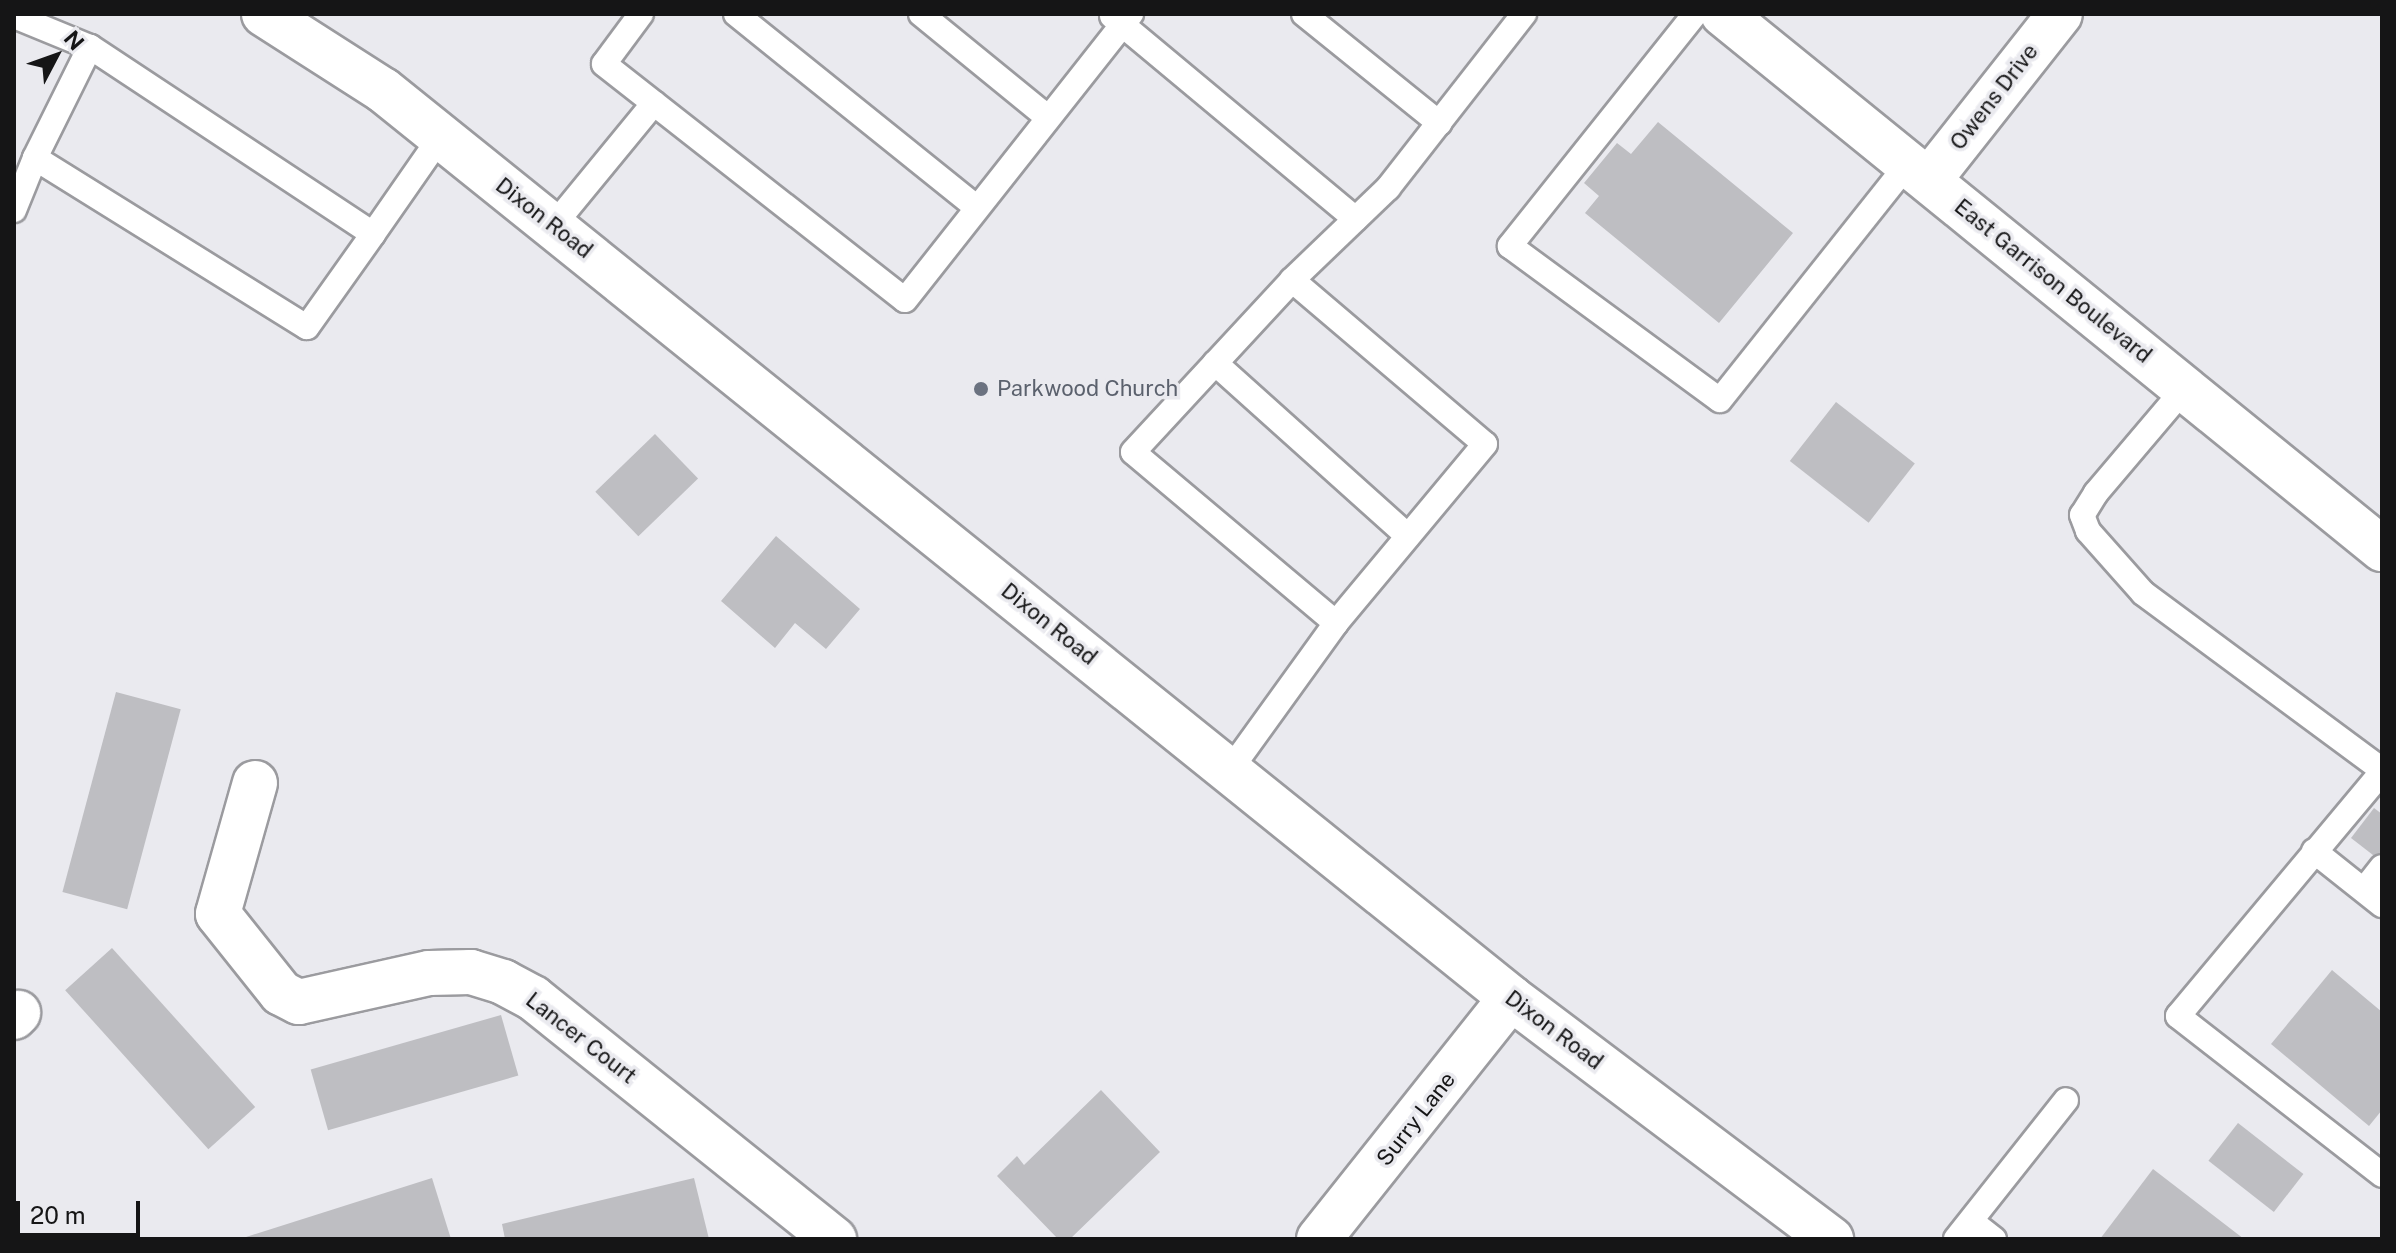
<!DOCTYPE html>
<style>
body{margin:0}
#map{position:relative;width:2396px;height:1253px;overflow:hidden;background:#eaeaef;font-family:"Public Sans",sans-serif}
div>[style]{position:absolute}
.building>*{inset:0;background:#bebec2;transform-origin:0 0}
.roads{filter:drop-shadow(2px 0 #9b9b9f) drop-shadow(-2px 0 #9b9b9f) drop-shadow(0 2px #9b9b9f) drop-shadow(0 -2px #9b9b9f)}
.lane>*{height:24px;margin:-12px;padding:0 12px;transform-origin:12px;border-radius:12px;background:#fff}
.street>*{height:44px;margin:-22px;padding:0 22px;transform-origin:22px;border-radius:22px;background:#fff}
.secondary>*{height:44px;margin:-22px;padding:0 22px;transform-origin:22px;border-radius:22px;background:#fff}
.dots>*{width:22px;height:22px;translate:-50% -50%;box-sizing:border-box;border:4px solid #eaeaef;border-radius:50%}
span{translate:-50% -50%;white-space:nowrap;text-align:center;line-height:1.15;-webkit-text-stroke:7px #eaeaef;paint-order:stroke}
.street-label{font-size:22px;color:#151516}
.worship-label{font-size:22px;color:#5b616d}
.left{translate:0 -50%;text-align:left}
.frame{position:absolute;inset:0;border:16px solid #151516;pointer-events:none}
.north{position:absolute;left:16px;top:16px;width:80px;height:80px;-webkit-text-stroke:6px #eaeaef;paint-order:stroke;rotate:49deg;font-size:22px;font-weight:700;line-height:32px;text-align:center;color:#151516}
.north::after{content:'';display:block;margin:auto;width:28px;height:36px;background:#151516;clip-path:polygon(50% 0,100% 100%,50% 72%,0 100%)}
.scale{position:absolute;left:16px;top:1201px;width:124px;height:36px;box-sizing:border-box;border:4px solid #151516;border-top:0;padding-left:10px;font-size:24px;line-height:28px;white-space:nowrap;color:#151516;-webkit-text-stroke:6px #eaeaef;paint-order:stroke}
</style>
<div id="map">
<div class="building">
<div style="clip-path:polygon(1658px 122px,1793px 233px,1719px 323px,1585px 213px,1599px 196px,1584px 183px,1617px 143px,1631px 154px)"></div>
<div style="left:1836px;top:402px;width:100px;height:75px;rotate:38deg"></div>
<div style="left:655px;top:434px;width:62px;height:83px;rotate:46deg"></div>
<div style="clip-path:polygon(776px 536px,860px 609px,826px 649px,795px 623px,775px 648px,721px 601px)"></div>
<div style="left:116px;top:692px;width:67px;height:207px;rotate:15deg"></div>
<div style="clip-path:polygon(2374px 808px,2382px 814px,2382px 862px,2351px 838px)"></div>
<div style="left:112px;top:948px;width:214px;height:63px;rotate:48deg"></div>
<div style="clip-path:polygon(2332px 970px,2382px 1012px,2382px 1110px,2369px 1126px,2271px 1044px)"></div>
<div style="left:501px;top:1015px;width:63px;height:198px;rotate:74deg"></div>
<div style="clip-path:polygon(1101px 1090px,1160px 1152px,1070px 1239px,1058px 1239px,997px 1176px,1017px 1156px,1024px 1165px)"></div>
<div style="left:2238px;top:1123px;width:83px;height:48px;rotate:38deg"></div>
<div style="clip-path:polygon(2153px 1169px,2244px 1239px,2100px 1239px)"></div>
<div style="clip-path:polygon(432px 1178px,451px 1239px,243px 1239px,243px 1238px)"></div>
<div style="clip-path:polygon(694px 1178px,709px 1239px,505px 1239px,502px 1224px)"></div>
</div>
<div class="roads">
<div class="lane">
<div style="left:641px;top:14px;width:62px;rotate:126.5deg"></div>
<div style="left:604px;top:64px;width:382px;rotate:38.1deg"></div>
<div style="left:905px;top:300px;width:365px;rotate:-51.7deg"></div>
<div style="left:736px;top:14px;width:308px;rotate:38.8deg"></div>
<div style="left:921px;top:14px;width:160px;rotate:39.2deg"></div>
<div style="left:1304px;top:14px;width:174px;rotate:38.9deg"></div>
<div style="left:1695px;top:14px;width:297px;rotate:128.6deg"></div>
<div style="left:1510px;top:246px;width:260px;rotate:36.3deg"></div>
<div style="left:1720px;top:400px;width:302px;rotate:-51.5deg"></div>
<div style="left:14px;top:16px;width:82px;rotate:22.2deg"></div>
<div style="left:1112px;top:16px;width:317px;rotate:39.8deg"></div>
<div style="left:14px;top:210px;width:56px;rotate:-68deg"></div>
<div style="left:553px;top:226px;width:159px;rotate:-50.6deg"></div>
<div style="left:373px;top:234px;width:339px;rotate:-146.5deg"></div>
<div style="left:90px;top:47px;width:124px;rotate:116.4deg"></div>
<div style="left:35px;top:158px;width:320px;rotate:31.9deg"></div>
<div style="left:307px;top:327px;width:114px;rotate:-54.6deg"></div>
<div style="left:373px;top:234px;width:119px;rotate:-55.2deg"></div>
<div style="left:1292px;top:280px;width:253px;rotate:40.4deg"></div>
<div style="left:1485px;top:444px;width:233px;rotate:129.8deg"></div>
<div style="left:1336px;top:623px;width:265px;rotate:-139.9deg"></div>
<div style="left:1133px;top:452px;width:234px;rotate:-47.2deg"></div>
<div style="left:1292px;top:280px;width:133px;rotate:-43.8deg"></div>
<div style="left:1388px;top:188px;width:221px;rotate:-52deg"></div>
<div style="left:1215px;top:363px;width:259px;rotate:41.9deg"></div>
<div style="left:2185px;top:388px;width:138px;rotate:130.3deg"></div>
<div style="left:2096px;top:493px;width:26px;rotate:122deg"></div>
<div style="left:2082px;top:515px;width:17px;rotate:69deg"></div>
<div style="left:2088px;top:531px;width:83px;rotate:48.4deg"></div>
<div style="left:2143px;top:593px;width:297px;rotate:36.5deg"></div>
<div style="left:1230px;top:770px;width:181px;rotate:-54.2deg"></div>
<div style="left:2382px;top:772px;width:318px;rotate:129.9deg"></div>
<div style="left:2178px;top:1016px;width:259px;rotate:37.9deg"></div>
<div style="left:2314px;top:851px;width:87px;rotate:38.5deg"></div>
<div style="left:2364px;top:890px;width:29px;rotate:-52deg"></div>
<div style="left:1972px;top:1222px;width:28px;rotate:38deg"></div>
<div style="left:1956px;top:1239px;width:177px;rotate:-51.6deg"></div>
</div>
<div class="street">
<div style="left:264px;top:14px;width:141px;rotate:32.6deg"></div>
<div style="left:383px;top:90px;width:1448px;rotate:38.83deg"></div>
<div style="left:1511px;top:998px;width:401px;rotate:37deg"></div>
<div style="left:1929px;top:180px;width:211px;rotate:-51.7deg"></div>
<div style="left:255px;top:783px;width:136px;rotate:105.8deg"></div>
<div style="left:218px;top:914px;width:101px;rotate:51.4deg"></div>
<div style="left:281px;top:993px;width:20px;rotate:27deg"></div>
<div style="left:299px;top:1002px;width:133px;rotate:-12.6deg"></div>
<div style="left:429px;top:973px;width:42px;rotate:-1.4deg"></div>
<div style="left:471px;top:972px;width:34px;rotate:17deg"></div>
<div style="left:503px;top:982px;width:34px;rotate:28deg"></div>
<div style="left:533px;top:998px;width:386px;rotate:38.7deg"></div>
<div style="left:14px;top:1017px;width:6px;rotate:-45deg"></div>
<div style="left:1319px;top:1239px;width:308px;rotate:-51.5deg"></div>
</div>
<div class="secondary">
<div style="left:1723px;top:14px;width:849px;rotate:39.07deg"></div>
</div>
</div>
<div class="dots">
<div style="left:981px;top:389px;background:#6b7280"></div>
</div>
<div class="street-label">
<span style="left:1994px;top:97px;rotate:-52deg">Owens Drive</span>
<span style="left:544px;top:218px;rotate:38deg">Dixon Road</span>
<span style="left:2053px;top:281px;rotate:39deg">East Garrison Boulevard</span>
<span style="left:1049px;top:624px;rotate:39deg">Dixon Road</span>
<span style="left:1554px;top:1030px;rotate:37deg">Dixon Road</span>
<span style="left:581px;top:1038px;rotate:38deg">Lancer Court</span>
<span style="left:1416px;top:1119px;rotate:-52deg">Surry Lane</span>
</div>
<div class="worship-label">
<span class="left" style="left:997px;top:389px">Parkwood Church</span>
</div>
<div class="frame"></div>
<div class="north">N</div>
<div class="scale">20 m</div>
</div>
